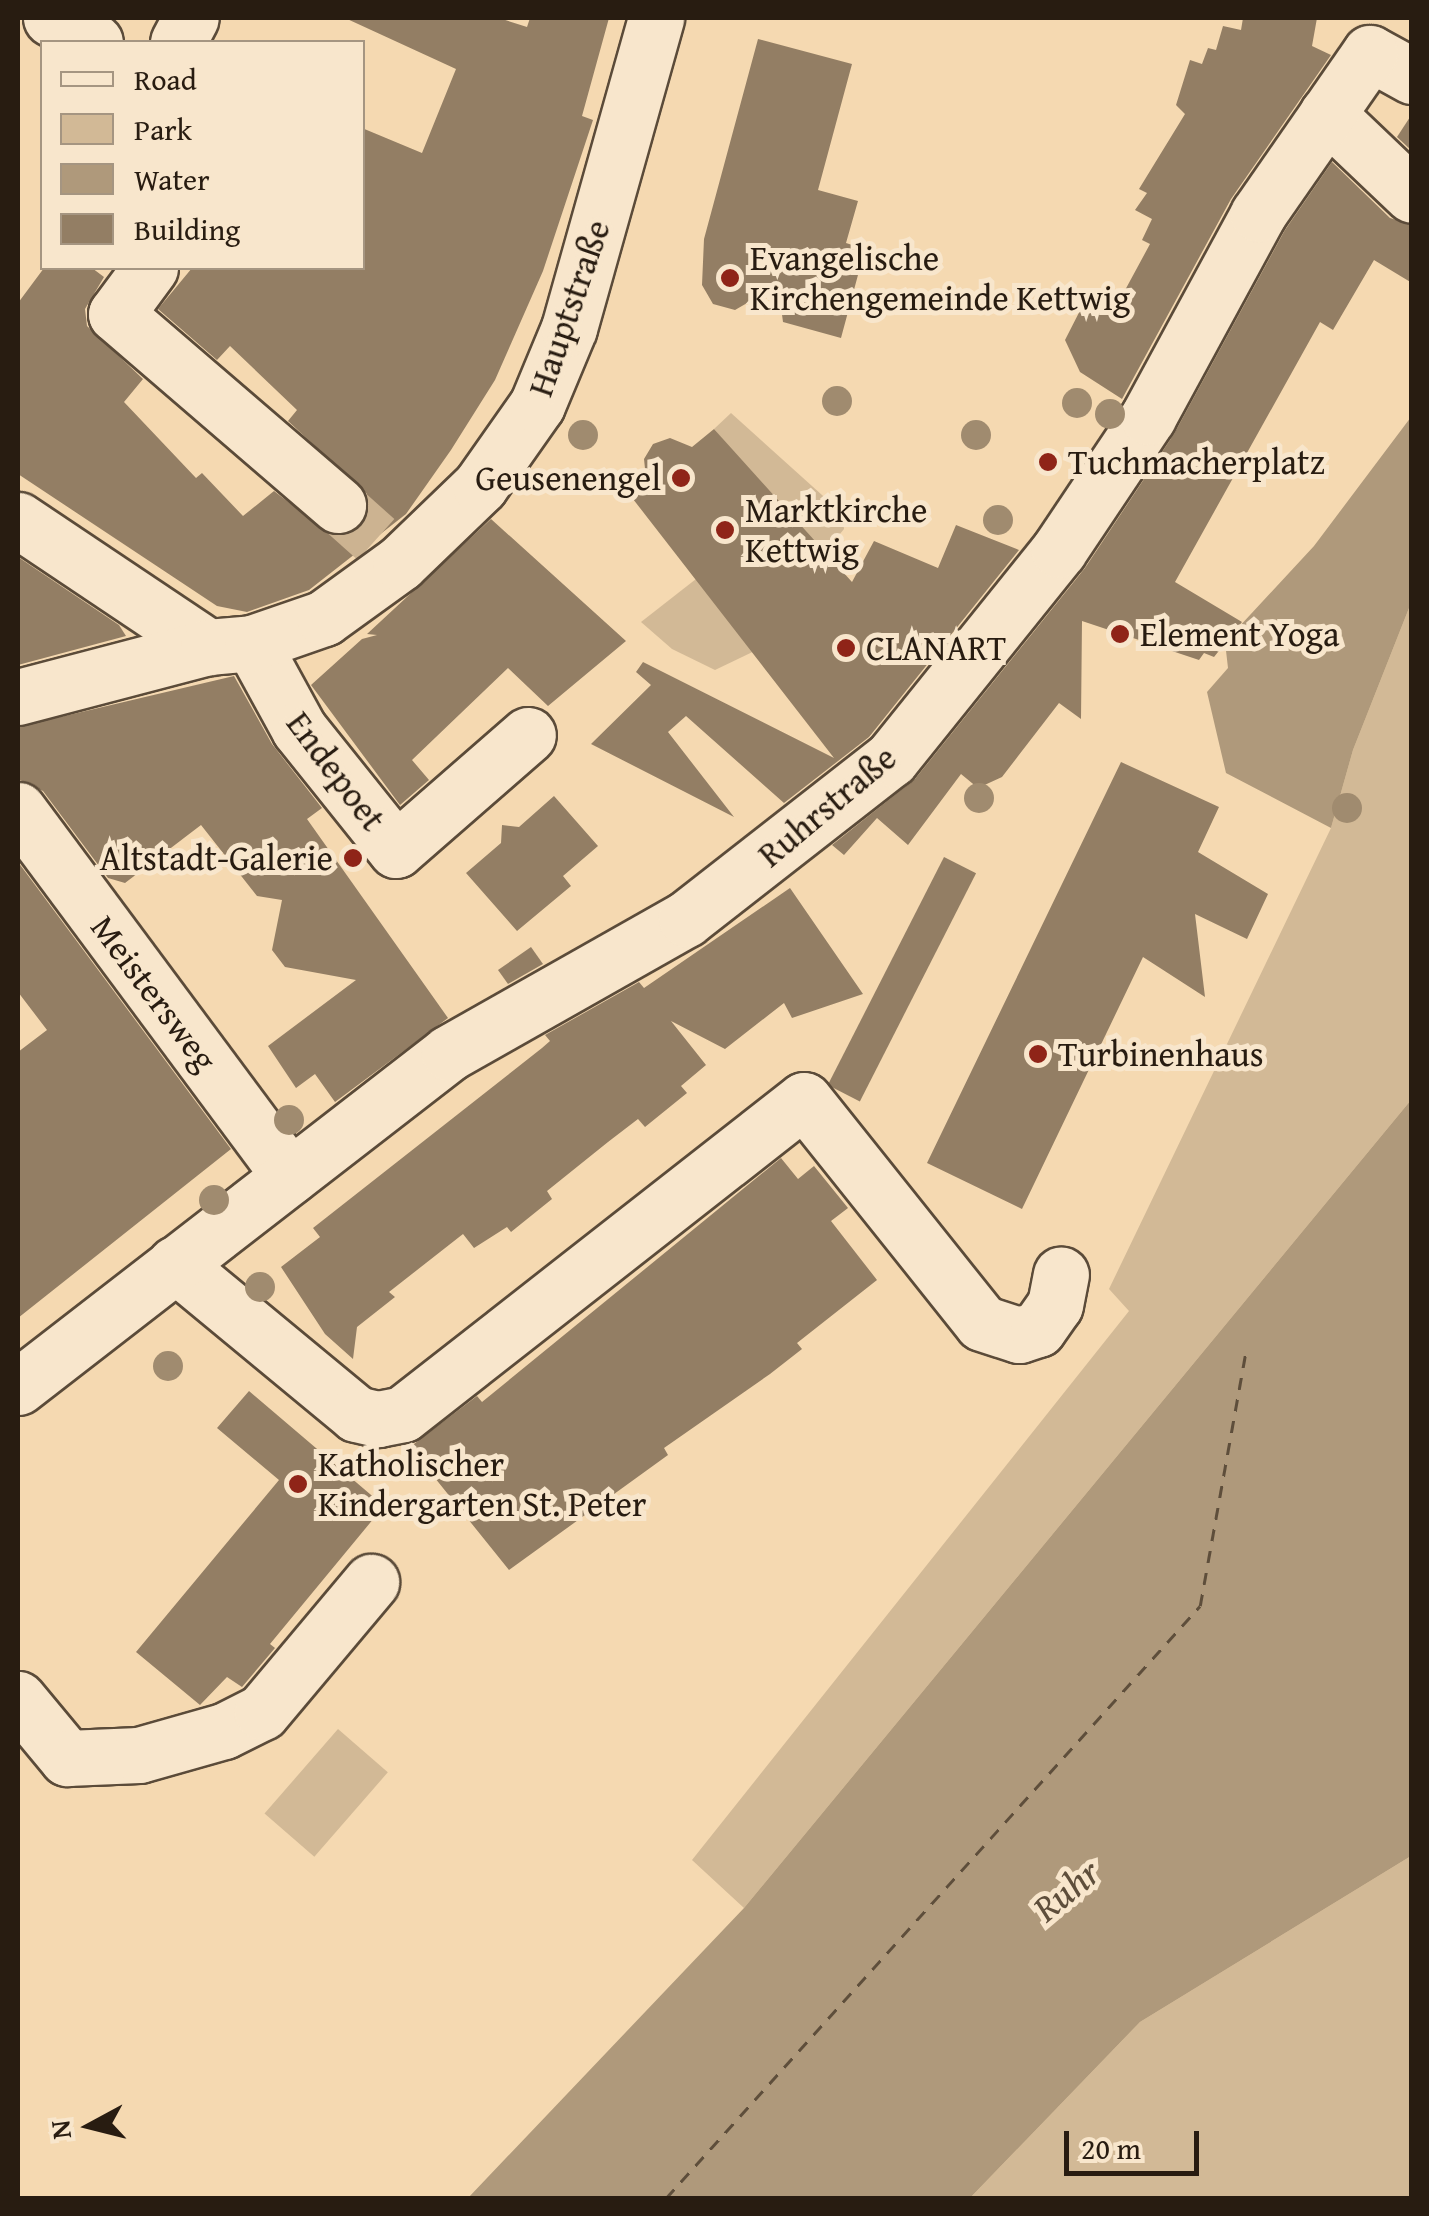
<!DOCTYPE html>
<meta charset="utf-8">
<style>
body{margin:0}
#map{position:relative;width:1429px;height:2216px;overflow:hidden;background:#f5d9b1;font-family:"Gentium Book Plus",serif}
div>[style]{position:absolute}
.green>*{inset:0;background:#d2b996;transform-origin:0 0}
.water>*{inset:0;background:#af997b}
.ferry>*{height:2.5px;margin-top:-1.25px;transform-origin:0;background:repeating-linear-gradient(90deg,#5e4e3b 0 12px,transparent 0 22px)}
.building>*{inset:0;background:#937e64;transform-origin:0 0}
.minor-tunnel>*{height:55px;margin-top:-27.5px;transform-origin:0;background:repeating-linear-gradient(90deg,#ccb391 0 55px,transparent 0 83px)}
.roads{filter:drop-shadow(2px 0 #5b4b39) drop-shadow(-2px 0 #5b4b39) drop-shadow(0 2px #5b4b39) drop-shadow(0 -2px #5b4b39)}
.minor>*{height:55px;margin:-27.5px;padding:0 27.5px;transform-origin:27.5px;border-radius:27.5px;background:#f8e6cc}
.trees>*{width:30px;height:30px;margin:-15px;border-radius:50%;background:#a08b6f}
.dots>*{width:28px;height:28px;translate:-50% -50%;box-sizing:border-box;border:5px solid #f8e6cc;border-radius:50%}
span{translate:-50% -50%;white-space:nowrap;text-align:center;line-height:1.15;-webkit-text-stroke:10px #f8e6cc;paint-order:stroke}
.poi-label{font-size:35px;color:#281c11}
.left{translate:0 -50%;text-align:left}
.right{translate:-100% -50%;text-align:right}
.street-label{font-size:35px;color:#281c11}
.water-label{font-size:38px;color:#5e4e3b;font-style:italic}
.frame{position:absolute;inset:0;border:20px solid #281c11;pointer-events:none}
.legend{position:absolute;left:40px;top:40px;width:325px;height:230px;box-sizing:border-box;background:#f8e6cc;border:2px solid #a59581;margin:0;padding:12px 18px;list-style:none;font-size:30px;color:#281c11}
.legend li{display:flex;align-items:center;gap:20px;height:50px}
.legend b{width:50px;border:2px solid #a59581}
.north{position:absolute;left:40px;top:2076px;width:100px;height:100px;-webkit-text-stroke:8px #f8e6cc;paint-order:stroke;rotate:263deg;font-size:28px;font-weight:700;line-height:40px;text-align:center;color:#281c11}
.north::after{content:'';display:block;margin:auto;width:35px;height:45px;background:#281c11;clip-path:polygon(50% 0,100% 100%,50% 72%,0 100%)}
.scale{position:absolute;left:1064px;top:2131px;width:135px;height:45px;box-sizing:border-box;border:5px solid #281c11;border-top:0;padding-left:12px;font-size:30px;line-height:35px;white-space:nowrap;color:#281c11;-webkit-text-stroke:8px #f8e6cc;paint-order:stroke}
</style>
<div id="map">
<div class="green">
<div style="clip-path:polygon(731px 413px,842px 513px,844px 529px,822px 556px,714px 429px)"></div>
<div style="clip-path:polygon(696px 579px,771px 643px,715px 670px,672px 649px,641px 622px)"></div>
<div style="clip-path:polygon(1411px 603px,1411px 1100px,744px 1908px,692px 1860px,1129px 1311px,1109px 1289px,1331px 828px,1353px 750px)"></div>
<div style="left:338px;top:1729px;width:66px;height:112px;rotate:41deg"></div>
<div style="clip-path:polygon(1411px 1856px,1411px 2198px,970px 2198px,1140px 2022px)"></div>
</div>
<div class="water">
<div style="clip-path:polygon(1411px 417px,1411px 603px,1353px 750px,1331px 828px,1226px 773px,1207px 692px,1228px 668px,1225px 642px,1314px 546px)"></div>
<div style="clip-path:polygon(1411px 1100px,1411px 1856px,1140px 2022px,970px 2198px,468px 2198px,744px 1908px)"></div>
</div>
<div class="ferry">
<div style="left:666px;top:2198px;width:797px;rotate:-47.95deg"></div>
<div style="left:1200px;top:1606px;width:259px;rotate:-79.8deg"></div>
</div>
<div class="building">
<div style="clip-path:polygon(345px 18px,499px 18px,527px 27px,530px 18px,609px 18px,582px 116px,593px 120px,543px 271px,495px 380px,451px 450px,406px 514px,309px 590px,247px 612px,217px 606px,18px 474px,18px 303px,44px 268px,92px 268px,104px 277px,85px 309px,87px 326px,143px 379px,124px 402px,196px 478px,202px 473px,243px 516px,274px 491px,331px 535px,361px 526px,367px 494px,288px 421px,297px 410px,230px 346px,217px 360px,158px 309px,192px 268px,362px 268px,362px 128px,422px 153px,456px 69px)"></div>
<div style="clip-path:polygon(1243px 18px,1317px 18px,1312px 46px,1331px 55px,1231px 199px,1122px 399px,1080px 372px,1065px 340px,1090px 291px,1117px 305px,1150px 244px,1142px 240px,1152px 219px,1135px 210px,1147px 193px,1139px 189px,1185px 114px,1176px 105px,1190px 60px,1202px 64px,1208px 48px,1216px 50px,1223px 26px,1241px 30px)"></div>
<div style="clip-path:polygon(758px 39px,852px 64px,818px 190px,858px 201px,846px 243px,865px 249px,841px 338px,783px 322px,778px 285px,735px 310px,713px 304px,702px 285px,704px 239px)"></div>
<div style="clip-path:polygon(1412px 114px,1412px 151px,1397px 137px)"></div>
<div style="clip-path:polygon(1332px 162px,1390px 218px,1412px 225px,1412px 283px,1374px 260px,1333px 330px,1320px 322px,1175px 582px,1242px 622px,1214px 657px,1204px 653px,1199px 660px,1082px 621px,1081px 719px,1059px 703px,1002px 777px,978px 788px,961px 774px,908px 845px,877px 818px,844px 855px,832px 845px,915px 779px,1085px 568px,1174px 434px,1285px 230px)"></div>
<div style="clip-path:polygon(714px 429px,852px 582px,874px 541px,938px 568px,956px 525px,1019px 550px,869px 737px,784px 803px,686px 716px,668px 732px,734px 817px,591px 744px,651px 685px,636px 672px,643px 662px,834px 758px,633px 499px,647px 488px,644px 459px,653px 444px,670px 438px,692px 447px)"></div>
<div style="clip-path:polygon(491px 519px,626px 641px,548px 706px,508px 668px,412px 760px,429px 780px,400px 805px,311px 685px,362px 639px,377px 635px,367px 634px)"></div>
<div style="clip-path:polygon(18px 557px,119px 625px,126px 636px,18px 665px)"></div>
<div style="clip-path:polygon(234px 676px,272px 744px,322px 808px,307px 819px,448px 1018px,335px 1102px,315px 1074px,296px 1088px,268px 1046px,356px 980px,285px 967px,272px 950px,282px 900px,257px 896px,201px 825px,125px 883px,108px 878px,43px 791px,18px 779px,18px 727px)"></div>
<div style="clip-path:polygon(1121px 762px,1219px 807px,1198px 852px,1268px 894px,1247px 939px,1195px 914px,1205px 997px,1143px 957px,1022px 1209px,927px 1163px)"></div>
<div style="clip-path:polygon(554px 796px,598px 846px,563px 876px,571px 886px,517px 931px,466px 873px,501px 843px,502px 825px,519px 827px)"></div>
<div style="left:944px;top:857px;width:36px;height:256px;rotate:27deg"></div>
<div style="clip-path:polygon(18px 862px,231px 1149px,18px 1318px,18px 1052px,47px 1030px,18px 992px)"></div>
<div style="clip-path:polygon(790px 888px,863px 994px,792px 1018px,784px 1003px,725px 1049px,671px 1021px,706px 1065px,681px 1086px,687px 1093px,645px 1127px,638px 1119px,608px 1142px,547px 1191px,552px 1199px,511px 1232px,507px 1227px,474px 1248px,463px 1234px,389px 1292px,395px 1297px,357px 1327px,353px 1359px,325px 1334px,281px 1267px,320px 1237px,313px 1228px,542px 1048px,550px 1041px,545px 1035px,639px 982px,644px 988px)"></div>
<div style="clip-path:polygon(531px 947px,543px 964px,508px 984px,498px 970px)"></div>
<div style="clip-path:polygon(781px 1158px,798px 1179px,814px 1166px,848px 1208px,831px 1221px,877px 1280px,797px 1343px,802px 1349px,770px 1374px,664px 1448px,668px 1455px,509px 1570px,410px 1447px,477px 1396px,482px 1402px)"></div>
<div style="clip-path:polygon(249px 1391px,384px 1506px,270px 1644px,275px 1648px,242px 1687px,227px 1677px,200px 1705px,136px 1652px,279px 1480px,217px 1428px)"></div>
</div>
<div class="minor-tunnel">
<div style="left:338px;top:505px;width:51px;rotate:41.8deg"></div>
</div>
<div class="roads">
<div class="minor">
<div style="left:51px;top:18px;width:50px;rotate:28.6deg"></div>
<div style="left:178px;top:42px;width:27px;rotate:-62deg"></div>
<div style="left:1370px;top:53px;width:48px;rotate:28.7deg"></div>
<div style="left:1327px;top:114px;width:117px;rotate:43.6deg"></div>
<div style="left:150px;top:268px;width:57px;rotate:126.5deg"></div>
<div style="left:116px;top:314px;width:293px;rotate:40.7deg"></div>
<div style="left:18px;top:520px;width:229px;rotate:33.8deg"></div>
<div style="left:252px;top:643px;width:98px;rotate:61.3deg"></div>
<div style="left:299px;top:729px;width:155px;rotate:51.3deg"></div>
<div style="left:396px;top:850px;width:175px;rotate:-41.1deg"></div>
<div style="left:18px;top:697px;width:196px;rotate:-14.7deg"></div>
<div style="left:208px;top:647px;width:44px;rotate:-5.2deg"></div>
<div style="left:252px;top:643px;width:76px;rotate:-19.1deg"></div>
<div style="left:324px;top:618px;width:94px;rotate:-35.9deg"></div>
<div style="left:400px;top:563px;width:111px;rotate:-43.9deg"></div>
<div style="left:480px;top:486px;width:99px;rotate:-54.9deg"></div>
<div style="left:537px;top:405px;width:83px;rotate:-67.4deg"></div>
<div style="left:569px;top:328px;width:322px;rotate:-74.3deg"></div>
<div style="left:18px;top:810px;width:456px;rotate:53.4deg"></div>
<div style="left:175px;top:1264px;width:235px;rotate:39.6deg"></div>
<div style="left:356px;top:1414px;width:23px;rotate:13deg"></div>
<div style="left:378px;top:1419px;width:25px;rotate:-11deg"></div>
<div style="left:403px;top:1414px;width:509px;rotate:-38.06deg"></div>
<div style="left:804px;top:1100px;width:285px;rotate:51.4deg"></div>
<div style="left:982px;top:1323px;width:39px;rotate:18deg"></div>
<div style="left:1019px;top:1335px;width:20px;rotate:-18deg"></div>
<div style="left:1038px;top:1329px;width:29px;rotate:-55deg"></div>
<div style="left:1055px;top:1305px;width:31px;rotate:-79deg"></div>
<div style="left:18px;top:1387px;width:545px;rotate:-37.77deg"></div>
<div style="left:449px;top:1053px;width:272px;rotate:-29.5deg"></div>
<div style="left:686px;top:919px;width:260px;rotate:-38deg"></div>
<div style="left:891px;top:759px;width:268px;rotate:-51.2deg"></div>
<div style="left:1059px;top:550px;width:160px;rotate:-56.2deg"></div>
<div style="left:1148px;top:417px;width:231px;rotate:-61.5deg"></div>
<div style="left:1258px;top:214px;width:196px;rotate:-55.2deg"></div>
<div style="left:18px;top:1699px;width:77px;rotate:50.3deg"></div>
<div style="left:67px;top:1758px;width:72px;rotate:-2.4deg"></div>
<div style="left:139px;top:1755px;width:88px;rotate:-15.8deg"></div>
<div style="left:224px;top:1731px;width:42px;rotate:-26.6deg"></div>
<div style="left:262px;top:1712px;width:170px;rotate:-50deg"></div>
</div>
</div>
<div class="trees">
<div style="left:837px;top:401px"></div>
<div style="left:1077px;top:403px"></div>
<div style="left:1110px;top:414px"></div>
<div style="left:583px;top:435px"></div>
<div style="left:976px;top:435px"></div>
<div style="left:998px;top:520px"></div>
<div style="left:979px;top:798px"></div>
<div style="left:1347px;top:808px"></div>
<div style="left:289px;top:1120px"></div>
<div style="left:214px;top:1200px"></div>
<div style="left:260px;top:1287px"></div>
<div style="left:168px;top:1366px"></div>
</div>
<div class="dots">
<div style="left:730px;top:278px;background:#8f2418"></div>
<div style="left:1048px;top:462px;background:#8f2418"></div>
<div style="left:681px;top:478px;background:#8f2418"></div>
<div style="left:725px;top:530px;background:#8f2418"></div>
<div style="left:1120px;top:634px;background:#8f2418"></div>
<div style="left:846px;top:648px;background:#8f2418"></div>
<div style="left:353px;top:858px;background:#8f2418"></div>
<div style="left:1038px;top:1054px;background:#8f2418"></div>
<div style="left:298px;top:1484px;background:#8f2418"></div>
</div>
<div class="poi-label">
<span class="left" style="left:750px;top:278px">Evangelische<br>Kirchengemeinde Kettwig</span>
<span class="left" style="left:1068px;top:462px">Tuchmacherplatz</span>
<span class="right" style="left:661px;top:478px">Geusenengel</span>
<span class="left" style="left:745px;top:530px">Marktkirche<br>Kettwig</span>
<span class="left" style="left:1140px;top:634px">Element Yoga</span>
<span class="left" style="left:866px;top:648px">CLANART</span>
<span class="right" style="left:333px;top:858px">Altstadt-Galerie</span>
<span class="left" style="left:1058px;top:1054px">Turbinenhaus</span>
<span class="left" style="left:318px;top:1484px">Katholischer<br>Kindergarten St. Peter</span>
</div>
<div class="street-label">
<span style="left:569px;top:308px;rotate:-71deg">Hauptstraße</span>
<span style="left:336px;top:771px;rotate:53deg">Endepoet</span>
<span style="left:827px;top:806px;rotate:-40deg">Ruhrstraße</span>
<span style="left:154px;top:993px;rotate:53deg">Meistersweg</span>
</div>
<div class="water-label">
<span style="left:1066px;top:1890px;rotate:-40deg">Ruhr</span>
</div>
<div class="frame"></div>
<ul class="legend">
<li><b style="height:12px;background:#f8e6cc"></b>Road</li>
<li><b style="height:28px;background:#d2b996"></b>Park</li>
<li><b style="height:28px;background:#af997b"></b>Water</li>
<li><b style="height:28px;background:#937e64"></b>Building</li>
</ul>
<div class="north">N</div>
<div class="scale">20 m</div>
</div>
